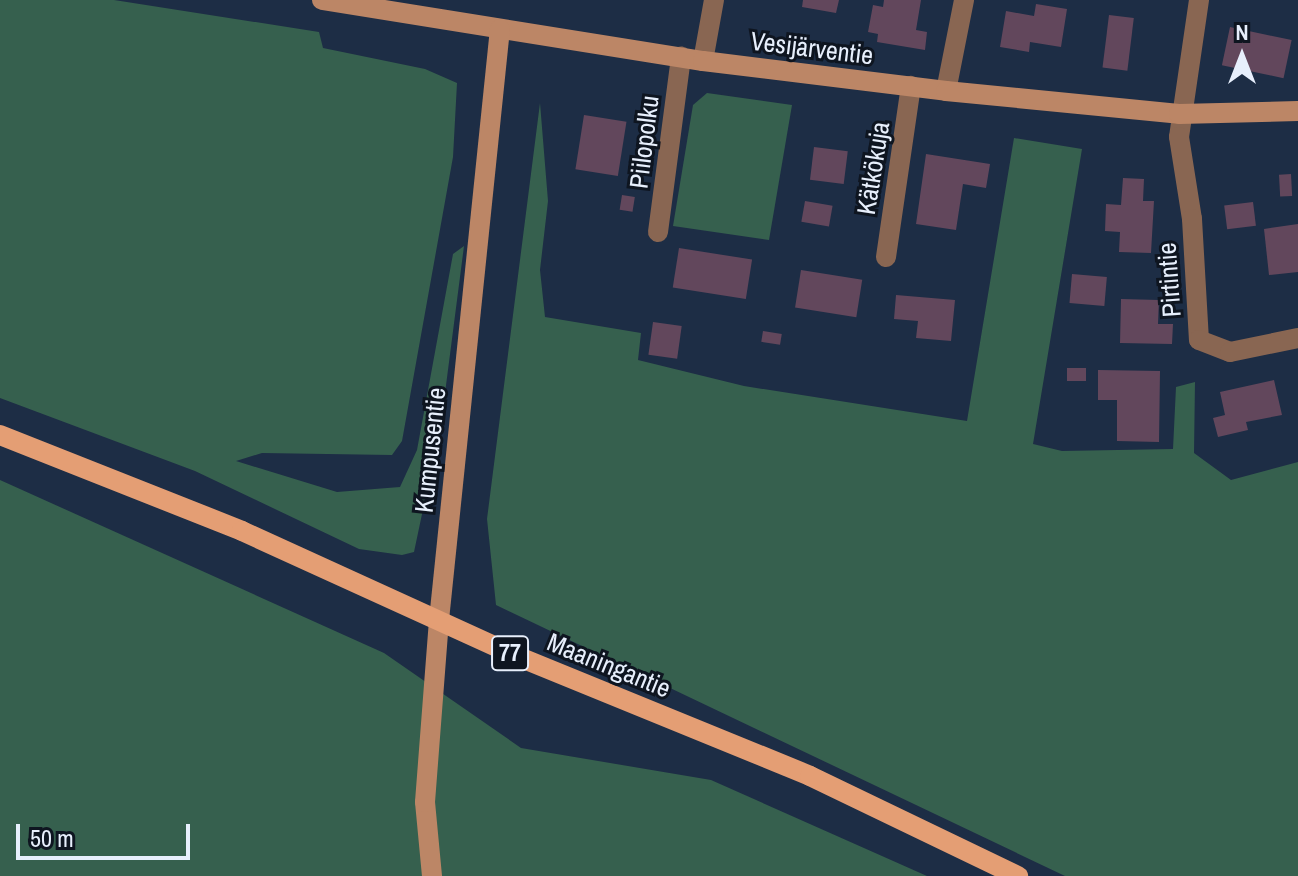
<!DOCTYPE html>
<meta charset="utf-8">
<style>
body{margin:0}
#map{position:relative;width:1298px;height:876px;overflow:hidden;background:#1d2d45;font-family:"Archivo Narrow",sans-serif}
div>[style]{position:absolute}
.green>*{inset:0;background:#36604e}
.building>*{inset:0;background:#62475c;transform-origin:0 0}
.street>*{height:20px;margin:-10px;padding:0 10px;transform-origin:10px;border-radius:10px;background:#896652}
.secondary>*{height:20px;margin:-10px;padding:0 10px;transform-origin:10px;border-radius:10px;background:#bc8666}
.primary>*{height:20px;margin:-10px;padding:0 10px;transform-origin:10px;border-radius:10px;background:#e49e74}
span{translate:-50% -50%;white-space:nowrap;text-align:center;line-height:1.15;-webkit-text-stroke:6px #0e1520;paint-order:stroke}
.shield-label span{padding:2px 6px;background:#0e1520;border:2px solid;border-radius:6px;-webkit-text-stroke-width:0}
.shield-label{font-size:24px;color:#e7effc;font-weight:700}
.street-label{font-size:26px;color:#e7effc}
.north{position:absolute;left:1202px;top:16px;width:80px;height:80px;-webkit-text-stroke:6px #0e1520;paint-order:stroke;rotate:0deg;font-size:22px;font-weight:700;line-height:32px;text-align:center;color:#e7effc}
.north::after{content:'';display:block;margin:auto;width:28px;height:36px;background:#e7effc;clip-path:polygon(50% 0,100% 100%,50% 72%,0 100%)}
.scale{position:absolute;left:16px;top:824px;width:174px;height:36px;box-sizing:border-box;border:4px solid #e7effc;border-top:0;padding-left:10px;font-size:24px;line-height:28px;white-space:nowrap;color:#e7effc;-webkit-text-stroke:6px #0e1520;paint-order:stroke}
</style>
<div id="map">
<div class="green">
<div style="clip-path:polygon(0 0,114px 0,319px 32px,323px 48px,425px 69px,457px 83px,453px 157px,402px 441px,392px 455px,262px 453px,236px 461px,337px 492px,400px 487px,417px 450px,453px 254px,464px 246px,441px 424px,414px 552px,402px 555px,359px 549px,195px 471px,0 398px)"></div>
<div style="clip-path:polygon(707px 93px,792px 105px,769px 240px,673px 226px,693px 105px)"></div>
<div style="clip-path:polygon(540px 103px,548px 201px,540px 270px,545px 317px,641px 333px,638px 360px,744px 386px,967px 421px,1014px 138px,1082px 149px,1033px 444px,1062px 451px,1173px 449px,1176px 387px,1195px 382px,1194px 453px,1231px 480px,1298px 462px,1298px 876px,1065px 876px,496px 605px,487px 519px)"></div>
<div style="clip-path:polygon(0 480px,384px 653px,521px 748px,711px 780px,927px 876px,0 876px)"></div>
</div>
<div class="building">
<div style="clip-path:polygon(803px 0,839px 0,836px 13px,802px 7px)"></div>
<div style="clip-path:polygon(884px 0,921px 0,916px 30px,927px 32px,925px 50px,877px 42px,878px 34px,868px 32px,873px 5px,883px 7px)"></div>
<div style="clip-path:polygon(1036px 4px,1067px 9px,1061px 47px,1030px 42px,1029px 52px,1000px 47px,1006px 11px,1034px 16px)"></div>
<div style="left:1109px;top:15px;width:25px;height:53px;rotate:7deg"></div>
<div style="left:1230px;top:27px;width:63px;height:39px;rotate:12deg"></div>
<div style="left:584px;top:115px;width:43px;height:55px;rotate:9deg"></div>
<div style="left:814px;top:147px;width:34px;height:33px;rotate:7deg"></div>
<div style="clip-path:polygon(926px 154px,990px 164px,986px 188px,963px 184px,956px 230px,916px 224px)"></div>
<div style="left:1291px;top:174px;width:22px;height:12px;rotate:87deg"></div>
<div style="clip-path:polygon(1123px 178px,1144px 179px,1143px 201px,1154px 201px,1151px 253px,1119px 252px,1120px 232px,1105px 231px,1106px 204px,1121px 205px)"></div>
<div style="left:622px;top:195px;width:13px;height:15px;rotate:9deg"></div>
<div style="left:805px;top:201px;width:28px;height:21px;rotate:10deg"></div>
<div style="left:1253px;top:202px;width:24px;height:29px;rotate:83deg"></div>
<div style="clip-path:polygon(1298px 224px,1298px 272px,1269px 275px,1264px 229px)"></div>
<div style="left:679px;top:248px;width:74px;height:40px;rotate:9deg"></div>
<div style="left:801px;top:270px;width:62px;height:38px;rotate:9deg"></div>
<div style="left:1072px;top:274px;width:35px;height:29px;rotate:5deg"></div>
<div style="clip-path:polygon(896px 295px,955px 300px,951px 341px,916px 338px,918px 321px,894px 319px)"></div>
<div style="clip-path:polygon(1121px 299px,1159px 300px,1158px 324px,1173px 324px,1172px 344px,1120px 343px)"></div>
<div style="left:653px;top:322px;width:29px;height:33px;rotate:8deg"></div>
<div style="left:763px;top:331px;width:19px;height:11px;rotate:9deg"></div>
<div style="left:1067px;top:368px;width:19px;height:13px"></div>
<div style="clip-path:polygon(1098px 370px,1160px 371px,1159px 442px,1117px 441px,1117px 400px,1098px 400px)"></div>
<div style="clip-path:polygon(1274px 380px,1282px 415px,1246px 422px,1248px 430px,1218px 437px,1213px 418px,1225px 415px,1220px 392px)"></div>
</div>
<div class="street">
<div style="left:1199px;top:0;width:138px;rotate:98.3deg"></div>
<div style="left:1179px;top:137px;width:83px;rotate:81deg"></div>
<div style="left:1192px;top:219px;width:121px;rotate:86.7deg"></div>
<div style="left:1199px;top:340px;width:33px;rotate:21deg"></div>
<div style="left:1230px;top:352px;width:69px;rotate:-11.6deg"></div>
<div style="left:703px;top:61px;width:62px;rotate:-79.8deg"></div>
<div style="left:946px;top:91px;width:93px;rotate:-78.8deg"></div>
<div style="left:658px;top:232px;width:177px;rotate:-82.5deg"></div>
<div style="left:886px;top:257px;width:173px;rotate:-81.7deg"></div>
</div>
<div class="secondary">
<div style="left:322px;top:0;width:386px;rotate:9.1deg"></div>
<div style="left:703px;top:61px;width:245px;rotate:7deg"></div>
<div style="left:946px;top:91px;width:234px;rotate:5.6deg"></div>
<div style="left:1179px;top:114px;width:119px;rotate:-1.4deg"></div>
<div style="left:432px;top:876px;width:74px;rotate:-95.4deg"></div>
<div style="left:425px;top:802px;width:183px;rotate:-85.6deg"></div>
<div style="left:439px;top:620px;width:594px;rotate:-84.11deg"></div>
</div>
<div class="primary">
<div style="left:0;top:435px;width:260px;rotate:21.6deg"></div>
<div style="left:242px;top:531px;width:304px;rotate:24.5deg"></div>
<div style="left:519px;top:657px;width:314px;rotate:22.2deg"></div>
<div style="left:810px;top:776px;width:231px;rotate:25.7deg"></div>
</div>
<div class="shield-label">
<span style="left:510px;top:653px">77</span>
</div>
<div class="street-label">
<span style="left:812px;top:48px;rotate:7deg">Vesijärventie</span>
<span style="left:644px;top:142px;rotate:-83deg">Piilopolku</span>
<span style="left:873px;top:168px;rotate:-81deg">Kätkökuja</span>
<span style="left:1169px;top:280px;rotate:-94deg">Pirtintie</span>
<span style="left:430px;top:450px;rotate:-84deg">Kumpusentie</span>
<span style="left:609px;top:665px;rotate:22deg">Maaningantie</span>
</div>
<div class="north">N</div>
<div class="scale">50 m</div>
</div>
